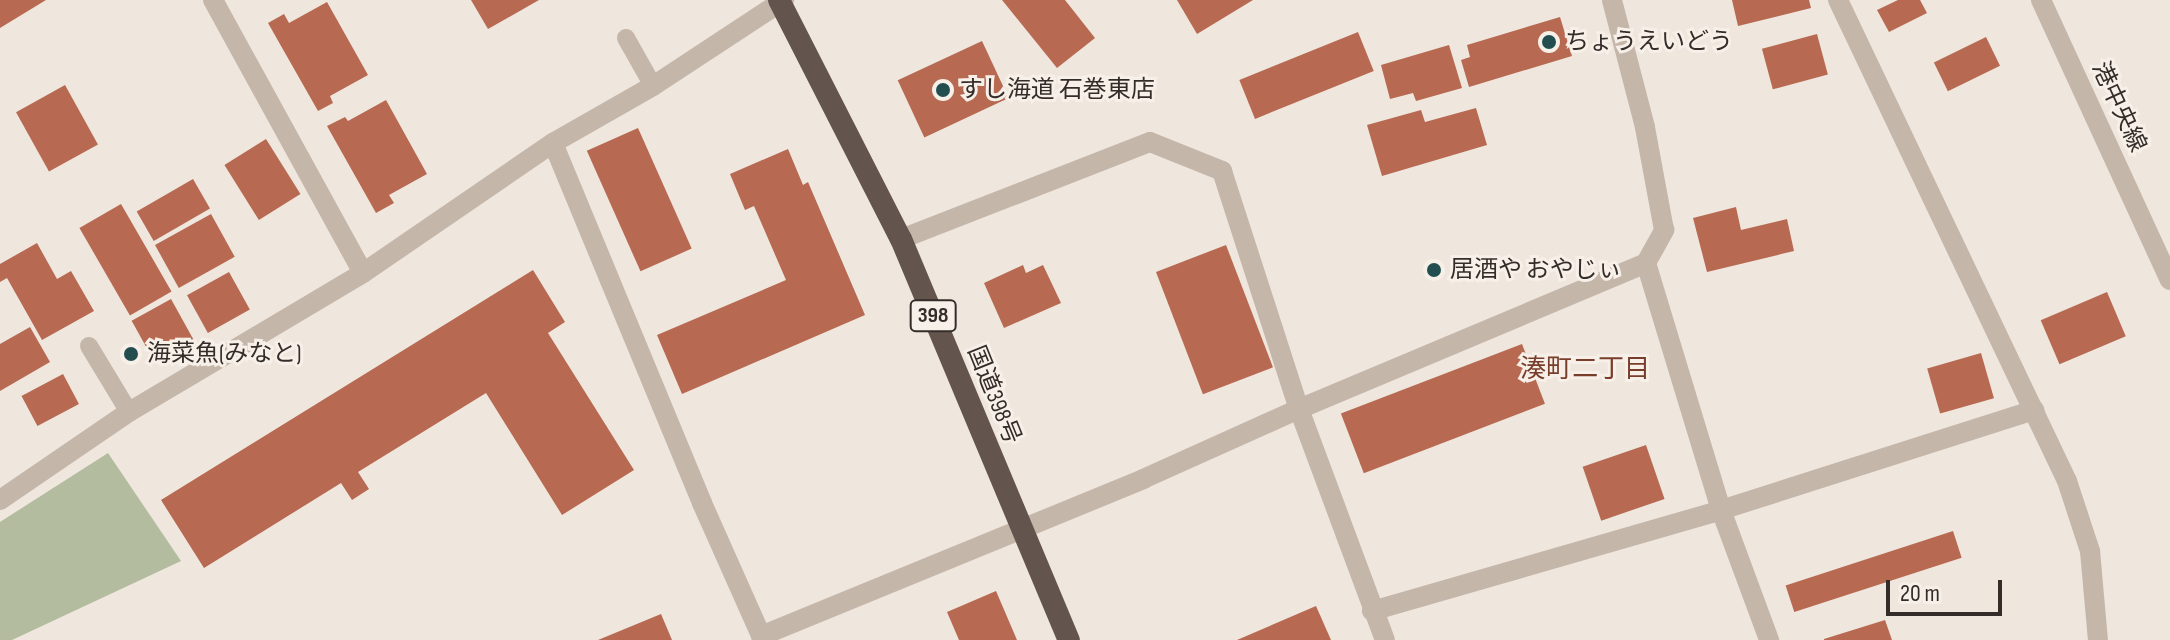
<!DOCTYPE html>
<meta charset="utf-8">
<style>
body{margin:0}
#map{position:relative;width:2170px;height:640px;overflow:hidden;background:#efe6dd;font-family:"Sofia Sans Condensed","Noto Sans JP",sans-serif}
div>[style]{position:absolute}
.green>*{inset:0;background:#b3bc9e}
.building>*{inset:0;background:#b76952;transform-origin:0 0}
.service>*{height:18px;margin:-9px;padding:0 9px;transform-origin:9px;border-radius:9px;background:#c5b6aa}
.minor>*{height:20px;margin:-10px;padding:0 10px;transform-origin:10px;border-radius:10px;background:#c5b6aa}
.tertiary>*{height:20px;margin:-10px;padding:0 10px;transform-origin:10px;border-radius:10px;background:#c5b6aa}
.trunk>*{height:22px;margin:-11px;padding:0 11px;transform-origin:11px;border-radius:11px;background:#64544e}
.dots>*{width:22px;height:22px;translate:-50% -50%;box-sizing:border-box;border:4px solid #f7f0e8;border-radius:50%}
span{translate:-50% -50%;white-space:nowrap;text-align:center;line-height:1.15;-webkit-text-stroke:6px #f7f0e8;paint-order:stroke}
.shield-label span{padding:2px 6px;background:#f7f0e8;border:2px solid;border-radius:6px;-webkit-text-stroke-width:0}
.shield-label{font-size:22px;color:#342c29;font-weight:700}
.poi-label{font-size:24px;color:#342c29}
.left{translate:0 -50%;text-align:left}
.street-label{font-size:24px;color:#342c29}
.neighbourhood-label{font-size:26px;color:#793d2b}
.scale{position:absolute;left:1886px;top:580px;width:116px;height:36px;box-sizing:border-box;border:4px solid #342c29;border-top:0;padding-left:10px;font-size:24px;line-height:28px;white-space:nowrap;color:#342c29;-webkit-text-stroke:6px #f7f0e8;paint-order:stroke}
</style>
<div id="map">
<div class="green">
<div style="clip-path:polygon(108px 453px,181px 561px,12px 640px,0 640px,0 522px)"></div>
</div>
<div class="building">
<div style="clip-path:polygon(0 0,46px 0,0 28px)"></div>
<div style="clip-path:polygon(471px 0,539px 0,488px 29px)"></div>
<div style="clip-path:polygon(1002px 0,1065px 0,1095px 38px,1057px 68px)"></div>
<div style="clip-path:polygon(1177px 0,1253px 0,1197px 34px)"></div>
<div style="clip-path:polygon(1732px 0,1809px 0,1811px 8px,1738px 26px)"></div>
<div style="clip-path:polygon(1898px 0,1920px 0,1927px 13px,1889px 32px,1877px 10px)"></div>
<div style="clip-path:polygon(327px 2px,368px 75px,330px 96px,333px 103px,318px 111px,268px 23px,284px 14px,289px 23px)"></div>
<div style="clip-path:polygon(1560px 17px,1572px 56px,1469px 87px,1461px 60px,1470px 57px,1467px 45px)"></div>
<div style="left:1358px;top:32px;width:42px;height:128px;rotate:68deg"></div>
<div style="left:1817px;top:34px;width:42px;height:57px;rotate:75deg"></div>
<div style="left:1986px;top:37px;width:32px;height:58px;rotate:64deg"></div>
<div style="left:982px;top:41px;width:63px;height:93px;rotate:65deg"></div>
<div style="clip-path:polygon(1449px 45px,1462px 88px,1416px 101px,1413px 93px,1390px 99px,1381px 65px)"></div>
<div style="left:65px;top:85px;width:68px;height:56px;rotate:61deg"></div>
<div style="clip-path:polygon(386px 100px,427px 174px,389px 195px,394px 203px,376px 213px,327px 126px,345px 117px,348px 121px)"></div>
<div style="clip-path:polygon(1476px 108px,1487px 145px,1382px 176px,1367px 125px,1421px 110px,1425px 122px)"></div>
<div style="left:638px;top:128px;width:132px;height:56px;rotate:66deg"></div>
<div style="left:266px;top:139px;width:65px;height:49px;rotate:58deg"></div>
<div style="clip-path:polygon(788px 149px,803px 185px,808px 182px,865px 315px,682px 394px,657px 335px,786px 280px,754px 206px,745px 210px,730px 174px)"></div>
<div style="left:193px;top:179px;width:34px;height:65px;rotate:60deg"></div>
<div style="left:121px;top:204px;width:101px;height:48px;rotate:60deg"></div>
<div style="clip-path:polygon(1736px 207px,1741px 230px,1787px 219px,1794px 251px,1707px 272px,1693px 218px)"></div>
<div style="left:211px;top:214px;width:49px;height:64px;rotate:61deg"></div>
<div style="clip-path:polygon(37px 243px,57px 279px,71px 271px,94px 311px,42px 340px,7px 278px,0 282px,0 264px)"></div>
<div style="left:1226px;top:245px;width:131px;height:75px;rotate:69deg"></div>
<div style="clip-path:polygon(1023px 265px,1026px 273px,1043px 265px,1061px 303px,1004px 328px,984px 283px)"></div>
<div style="clip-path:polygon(533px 270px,565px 322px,548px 333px,634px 470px,562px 515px,486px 393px,358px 472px,369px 489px,352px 500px,341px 483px,204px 568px,161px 500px)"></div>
<div style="left:229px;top:272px;width:43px;height:48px;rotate:61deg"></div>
<div style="left:2107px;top:292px;width:48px;height:72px;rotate:67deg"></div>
<div style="left:171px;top:299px;width:46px;height:45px;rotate:61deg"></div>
<div style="clip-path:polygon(30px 327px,50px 362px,0 391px,0 344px)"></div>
<div style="left:1522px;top:344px;width:64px;height:194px;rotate:69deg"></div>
<div style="left:1981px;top:353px;width:47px;height:56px;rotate:74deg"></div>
<div style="left:63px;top:374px;width:34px;height:47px;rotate:62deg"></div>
<div style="left:1646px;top:445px;width:57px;height:67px;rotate:71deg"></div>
<div style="left:1953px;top:531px;width:28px;height:176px;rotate:72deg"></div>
<div style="clip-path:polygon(996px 591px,1017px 640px,959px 640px,947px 612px)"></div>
<div style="clip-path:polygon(1316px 606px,1331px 640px,1237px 640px)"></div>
<div style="clip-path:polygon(661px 614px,672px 640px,598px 640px)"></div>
<div style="clip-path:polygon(1885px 620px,1892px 640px,1824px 640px,1824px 639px)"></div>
</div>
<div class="service">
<div style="left:626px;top:38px;width:55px;rotate:60.6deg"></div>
<div style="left:89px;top:346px;width:77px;rotate:58.8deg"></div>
</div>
<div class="minor">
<div style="left:213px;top:0;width:311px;rotate:61.2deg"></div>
<div style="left:1838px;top:0;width:533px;rotate:64.54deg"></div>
<div style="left:2067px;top:481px;width:74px;rotate:71.8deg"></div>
<div style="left:2090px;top:551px;width:89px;rotate:84.9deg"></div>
<div style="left:553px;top:143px;width:390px;rotate:67.5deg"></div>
<div style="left:702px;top:503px;width:150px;rotate:66deg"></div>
<div style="left:901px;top:239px;width:267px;rotate:-21.3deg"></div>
<div style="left:1150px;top:142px;width:78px;rotate:21.9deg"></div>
<div style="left:1222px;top:171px;width:250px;rotate:72.1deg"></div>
<div style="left:1299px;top:409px;width:246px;rotate:69.6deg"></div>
<div style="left:1646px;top:263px;width:258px;rotate:73.1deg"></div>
<div style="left:1721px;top:510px;width:139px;rotate:69.7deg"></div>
<div style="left:0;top:500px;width:156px;rotate:-34.3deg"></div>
<div style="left:129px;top:412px;width:272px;rotate:-30.7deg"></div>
<div style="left:363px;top:273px;width:230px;rotate:-34.4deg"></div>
<div style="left:553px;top:143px;width:115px;rotate:-29.7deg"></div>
<div style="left:653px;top:86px;width:157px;rotate:-33.3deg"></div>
<div style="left:1372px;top:611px;width:363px;rotate:-16.1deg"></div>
<div style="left:1721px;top:510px;width:329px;rotate:-17.7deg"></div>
<div style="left:761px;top:636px;width:413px;rotate:-22.3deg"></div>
<div style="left:1143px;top:479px;width:171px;rotate:-24.2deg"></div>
<div style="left:1299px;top:409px;width:376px;rotate:-22.8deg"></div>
<div style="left:1646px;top:263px;width:38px;rotate:-61deg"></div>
<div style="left:1664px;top:230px;width:105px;rotate:-100.5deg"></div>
<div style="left:1645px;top:127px;width:131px;rotate:-104.6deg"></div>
</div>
<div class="tertiary">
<div style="left:2041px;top:0;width:308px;rotate:65.3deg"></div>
</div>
<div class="trunk">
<div style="left:779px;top:0;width:268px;rotate:63deg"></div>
<div style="left:901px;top:239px;width:435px;rotate:67.3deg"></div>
</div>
<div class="dots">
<div style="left:1549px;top:42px;background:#234e50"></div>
<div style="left:943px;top:90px;background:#234e50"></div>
<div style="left:1434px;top:270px;background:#234e50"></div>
<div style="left:131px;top:354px;background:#234e50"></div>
</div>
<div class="shield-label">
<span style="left:933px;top:316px">398</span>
</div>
<div class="poi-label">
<span class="left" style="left:1565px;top:42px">ちょうえいどう</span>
<span class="left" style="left:959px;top:90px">すし海道 石巻東店</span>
<span class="left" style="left:1450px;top:270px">居酒や おやじぃ</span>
<span class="left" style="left:147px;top:354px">海菜魚(みなと)</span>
</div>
<div class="street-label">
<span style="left:2119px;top:107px;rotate:65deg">港中央線</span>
<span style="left:994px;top:395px;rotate:68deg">国道398号</span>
</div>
<div class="neighbourhood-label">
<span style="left:1585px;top:370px">湊町二丁目</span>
</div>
<div class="scale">20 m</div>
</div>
